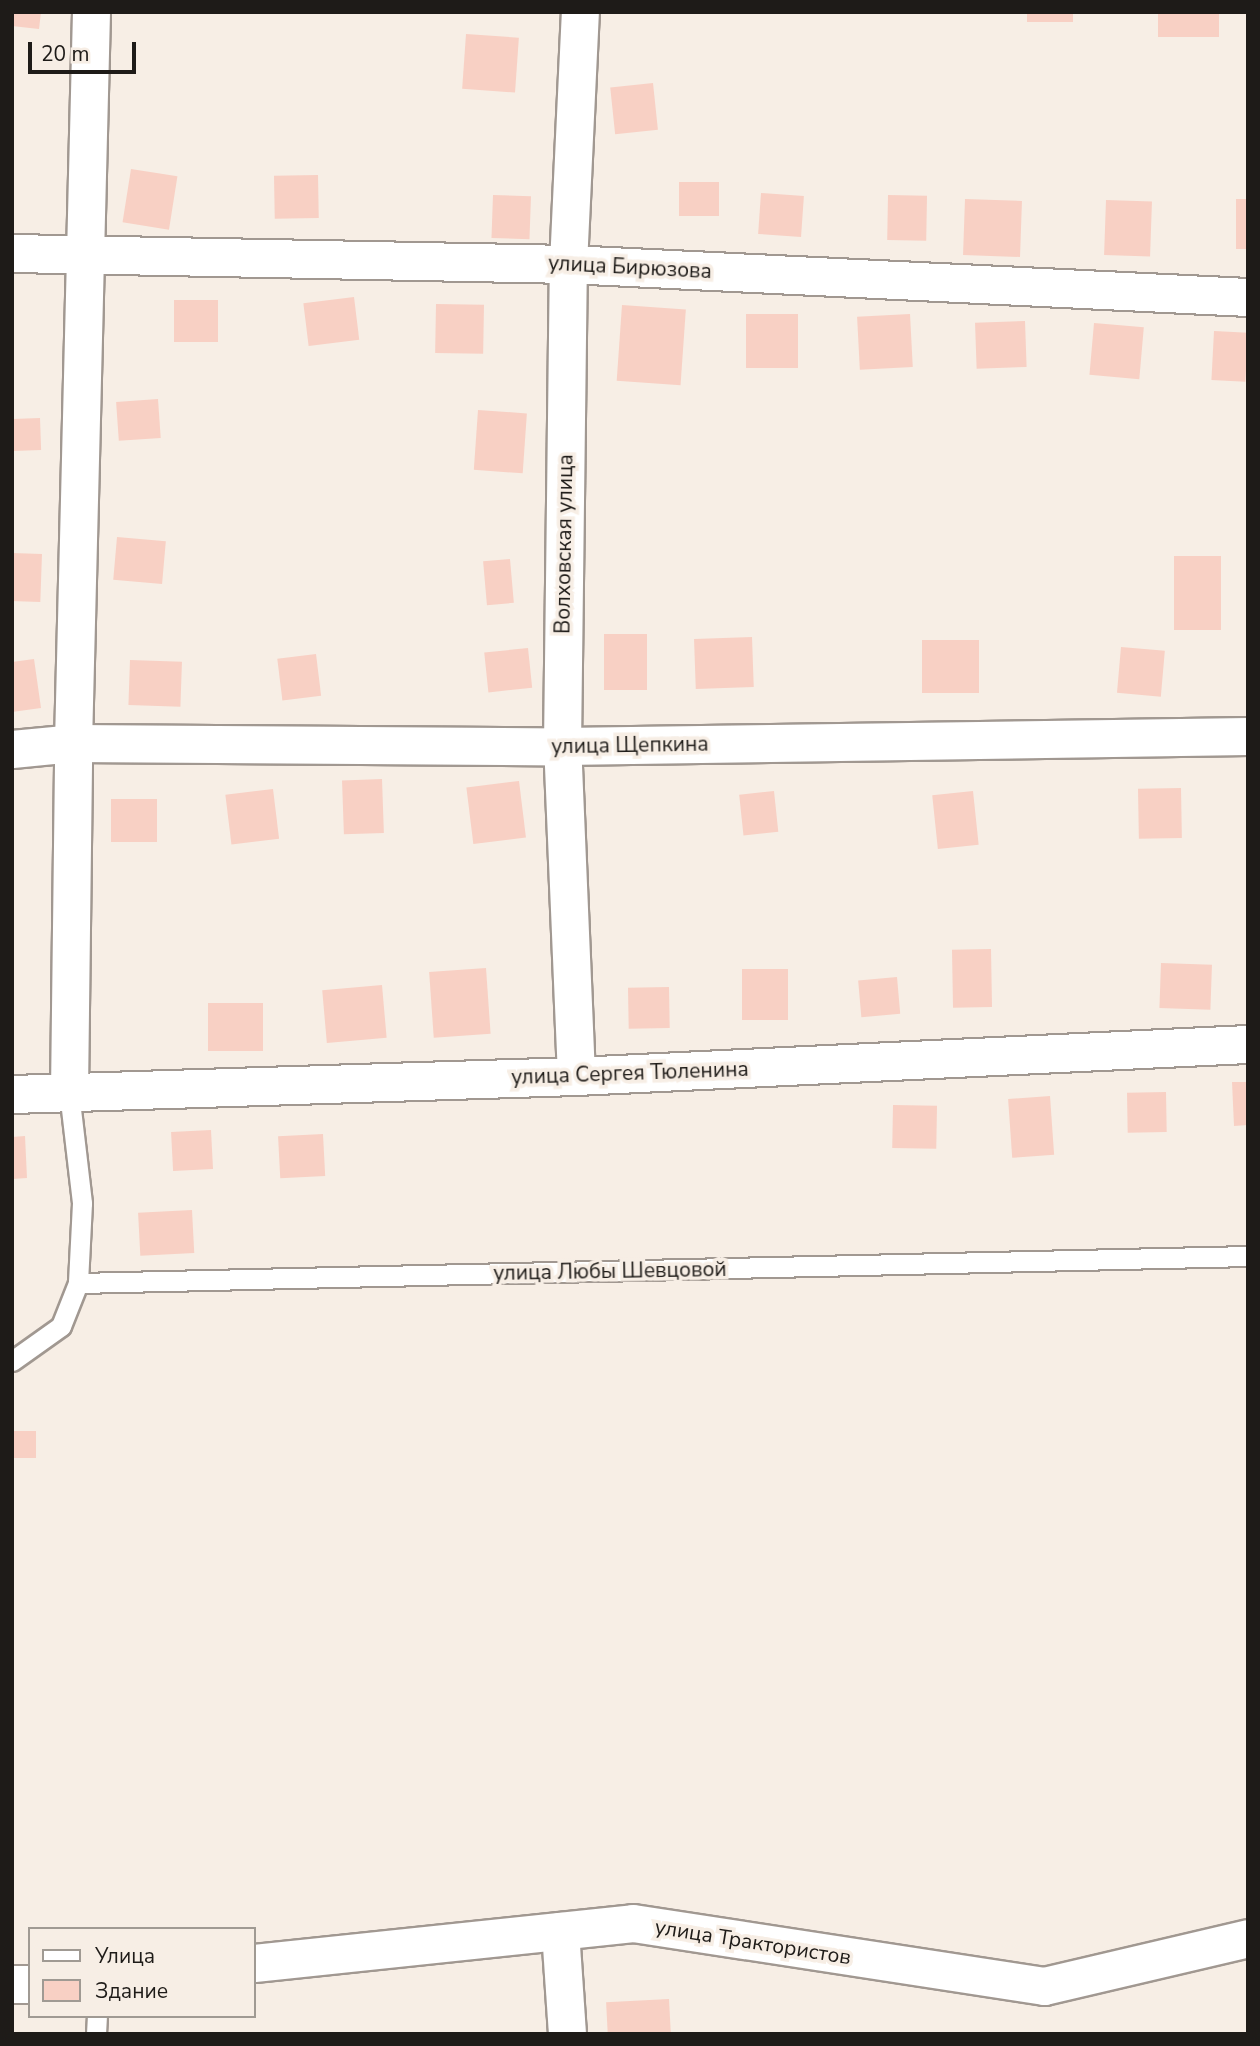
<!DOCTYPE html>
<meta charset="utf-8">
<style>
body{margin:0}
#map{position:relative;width:1260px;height:2046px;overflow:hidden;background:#f7eee5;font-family:"Nunito Sans",sans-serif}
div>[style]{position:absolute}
.building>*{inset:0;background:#f8d0c4;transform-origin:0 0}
.roads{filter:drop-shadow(2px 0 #a19891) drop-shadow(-2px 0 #a19891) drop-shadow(0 2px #a19891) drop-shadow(0 -2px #a19891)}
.service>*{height:19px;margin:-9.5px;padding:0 9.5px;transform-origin:9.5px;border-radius:9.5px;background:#fff}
.minor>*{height:37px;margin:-18.5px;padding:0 18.5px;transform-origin:18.5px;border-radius:18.5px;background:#fff}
span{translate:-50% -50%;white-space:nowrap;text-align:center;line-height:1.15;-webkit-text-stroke:7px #f7eee5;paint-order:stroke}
.street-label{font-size:21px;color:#1e1b18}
.frame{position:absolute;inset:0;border:14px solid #1e1b18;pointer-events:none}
.legend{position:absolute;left:28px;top:1927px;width:228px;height:91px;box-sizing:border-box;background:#f7eee5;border:2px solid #a09a93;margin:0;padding:9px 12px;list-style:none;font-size:21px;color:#1e1b18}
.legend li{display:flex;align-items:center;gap:14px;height:35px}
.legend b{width:35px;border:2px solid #a09a93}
.scale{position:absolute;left:28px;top:42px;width:108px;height:32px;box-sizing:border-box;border:4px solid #1e1b18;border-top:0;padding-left:9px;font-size:21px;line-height:24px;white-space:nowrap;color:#1e1b18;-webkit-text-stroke:5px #f7eee5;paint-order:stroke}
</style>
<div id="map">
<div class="building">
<div style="clip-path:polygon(12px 12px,41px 12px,39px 29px,12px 26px)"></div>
<div style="left:1027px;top:12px;width:46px;height:10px"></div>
<div style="left:1158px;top:12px;width:61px;height:25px"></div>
<div style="left:466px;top:34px;width:53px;height:55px;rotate:4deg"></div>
<div style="left:653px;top:83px;width:47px;height:43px;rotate:84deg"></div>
<div style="left:131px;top:169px;width:47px;height:54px;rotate:9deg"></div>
<div style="left:318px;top:175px;width:43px;height:44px;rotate:89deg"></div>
<div style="left:679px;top:182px;width:40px;height:34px"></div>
<div style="left:761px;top:193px;width:43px;height:41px;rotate:4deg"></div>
<div style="left:493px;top:195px;width:38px;height:43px;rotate:2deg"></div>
<div style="left:888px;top:195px;width:39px;height:45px;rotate:1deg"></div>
<div style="left:965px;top:199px;width:57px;height:56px;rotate:2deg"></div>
<div style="left:1236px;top:199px;width:12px;height:50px"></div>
<div style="left:1106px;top:200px;width:46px;height:55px;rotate:2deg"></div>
<div style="left:354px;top:297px;width:43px;height:51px;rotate:83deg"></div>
<div style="left:174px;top:300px;width:44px;height:42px"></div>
<div style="left:436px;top:304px;width:48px;height:49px;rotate:1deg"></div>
<div style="left:622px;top:305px;width:64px;height:76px;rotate:4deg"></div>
<div style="left:746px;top:314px;width:52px;height:54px"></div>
<div style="left:910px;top:314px;width:53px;height:53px;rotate:87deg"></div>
<div style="left:1025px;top:321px;width:46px;height:50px;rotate:88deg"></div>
<div style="left:1094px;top:323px;width:50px;height:52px;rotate:5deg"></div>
<div style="left:1214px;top:331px;width:34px;height:49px;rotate:3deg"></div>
<div style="left:158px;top:399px;width:39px;height:42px;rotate:86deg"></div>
<div style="left:478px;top:410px;width:49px;height:60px;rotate:4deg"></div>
<div style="left:40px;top:418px;width:32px;height:28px;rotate:88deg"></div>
<div style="left:117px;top:537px;width:49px;height:43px;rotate:5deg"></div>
<div style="left:12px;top:553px;width:30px;height:48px;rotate:2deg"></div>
<div style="left:1221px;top:556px;width:74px;height:47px;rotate:90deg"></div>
<div style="left:510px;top:559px;width:44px;height:27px;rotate:85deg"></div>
<div style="left:604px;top:634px;width:43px;height:56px"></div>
<div style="left:752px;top:637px;width:50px;height:58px;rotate:88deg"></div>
<div style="left:922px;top:640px;width:57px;height:53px"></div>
<div style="left:1121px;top:647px;width:44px;height:46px;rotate:5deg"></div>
<div style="left:528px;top:648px;width:40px;height:44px;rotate:84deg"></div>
<div style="left:316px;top:654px;width:42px;height:39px;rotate:83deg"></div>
<div style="clip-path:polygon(34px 659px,41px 708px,12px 712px,12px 662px)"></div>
<div style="left:130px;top:660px;width:52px;height:45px;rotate:2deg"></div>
<div style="left:382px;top:779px;width:54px;height:40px;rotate:88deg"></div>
<div style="left:519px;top:781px;width:57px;height:53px;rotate:83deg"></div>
<div style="left:1181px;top:788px;width:50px;height:43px;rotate:89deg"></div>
<div style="left:273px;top:789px;width:50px;height:48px;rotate:83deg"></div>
<div style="left:774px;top:791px;width:41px;height:35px;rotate:84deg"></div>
<div style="left:973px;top:791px;width:54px;height:41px;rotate:84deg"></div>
<div style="left:111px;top:799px;width:46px;height:43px"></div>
<div style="left:991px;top:949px;width:58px;height:39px;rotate:89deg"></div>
<div style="left:1161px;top:963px;width:51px;height:45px;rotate:2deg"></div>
<div style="left:486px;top:968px;width:66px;height:57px;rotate:86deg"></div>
<div style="left:788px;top:969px;width:51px;height:46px;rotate:90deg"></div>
<div style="left:897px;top:977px;width:37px;height:39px;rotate:85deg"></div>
<div style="left:382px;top:985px;width:53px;height:60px;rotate:85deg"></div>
<div style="left:669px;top:987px;width:41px;height:41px;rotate:89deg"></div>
<div style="left:208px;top:1003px;width:55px;height:48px"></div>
<div style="clip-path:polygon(1232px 1082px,1248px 1082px,1248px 1125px,1234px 1126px)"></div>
<div style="left:1166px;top:1092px;width:40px;height:39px;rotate:89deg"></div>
<div style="left:1050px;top:1096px;width:59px;height:42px;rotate:86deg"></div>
<div style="left:893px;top:1105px;width:44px;height:43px;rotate:1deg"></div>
<div style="left:211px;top:1130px;width:39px;height:40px;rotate:87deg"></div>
<div style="left:323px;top:1134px;width:42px;height:45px;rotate:87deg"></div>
<div style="clip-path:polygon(25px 1136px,27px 1178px,12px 1179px,12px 1137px)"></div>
<div style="left:192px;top:1210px;width:43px;height:54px;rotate:87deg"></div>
<div style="left:12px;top:1431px;width:24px;height:27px"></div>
<div style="left:669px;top:1999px;width:35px;height:63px;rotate:87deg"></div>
</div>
<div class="roads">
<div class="service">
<div style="left:69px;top:1092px;width:112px;rotate:83.3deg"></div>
<div style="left:82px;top:1203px;width:80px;rotate:92.9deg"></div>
<div style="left:12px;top:1361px;width:60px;rotate:-35.5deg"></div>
<div style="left:61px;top:1326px;width:46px;rotate:-68.4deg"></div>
<div style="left:78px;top:1283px;width:1170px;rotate:-1.32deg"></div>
<div style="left:96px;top:2034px;width:18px;rotate:-87deg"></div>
</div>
<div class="minor">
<div style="left:12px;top:253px;width:556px;rotate:1.13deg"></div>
<div style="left:568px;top:264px;width:681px;rotate:2.78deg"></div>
<div style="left:12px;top:749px;width:61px;rotate:-5.6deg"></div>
<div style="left:73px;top:743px;width:489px;rotate:0.4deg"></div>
<div style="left:562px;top:746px;width:686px;rotate:-0.84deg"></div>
<div style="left:576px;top:1076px;width:330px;rotate:-92.4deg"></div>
<div style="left:562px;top:746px;width:482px;rotate:-89.3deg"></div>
<div style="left:568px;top:264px;width:252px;rotate:-87.3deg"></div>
<div style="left:69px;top:1092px;width:349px;rotate:-89.3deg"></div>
<div style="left:73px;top:743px;width:731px;rotate:-88.59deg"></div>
<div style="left:12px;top:1094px;width:564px;rotate:-1.83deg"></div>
<div style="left:576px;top:1076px;width:673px;rotate:-2.73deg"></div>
<div style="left:560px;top:1931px;width:103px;rotate:86.1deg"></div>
<div style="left:254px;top:1963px;width:381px;rotate:-6deg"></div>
<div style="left:633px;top:1923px;width:416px;rotate:8.7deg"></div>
<div style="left:1044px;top:1986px;width:210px;rotate:-13.2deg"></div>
<div style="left:12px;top:1984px;width:18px"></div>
</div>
</div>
<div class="street-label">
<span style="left:630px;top:267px;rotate:3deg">улица Бирюзова</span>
<span style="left:564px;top:544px;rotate:-89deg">Волховская улица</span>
<span style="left:630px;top:745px;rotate:-1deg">улица Щепкина</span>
<span style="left:630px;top:1073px;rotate:-2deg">улица Сергея Тюленина</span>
<span style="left:610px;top:1271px;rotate:-1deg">улица Любы Шевцовой</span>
<span style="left:753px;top:1942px;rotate:9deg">улица Трактористов</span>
</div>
<div class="frame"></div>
<ul class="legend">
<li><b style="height:9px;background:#fff"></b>Улица</li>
<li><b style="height:19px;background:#f8d0c4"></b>Здание</li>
</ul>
<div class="scale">20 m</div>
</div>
